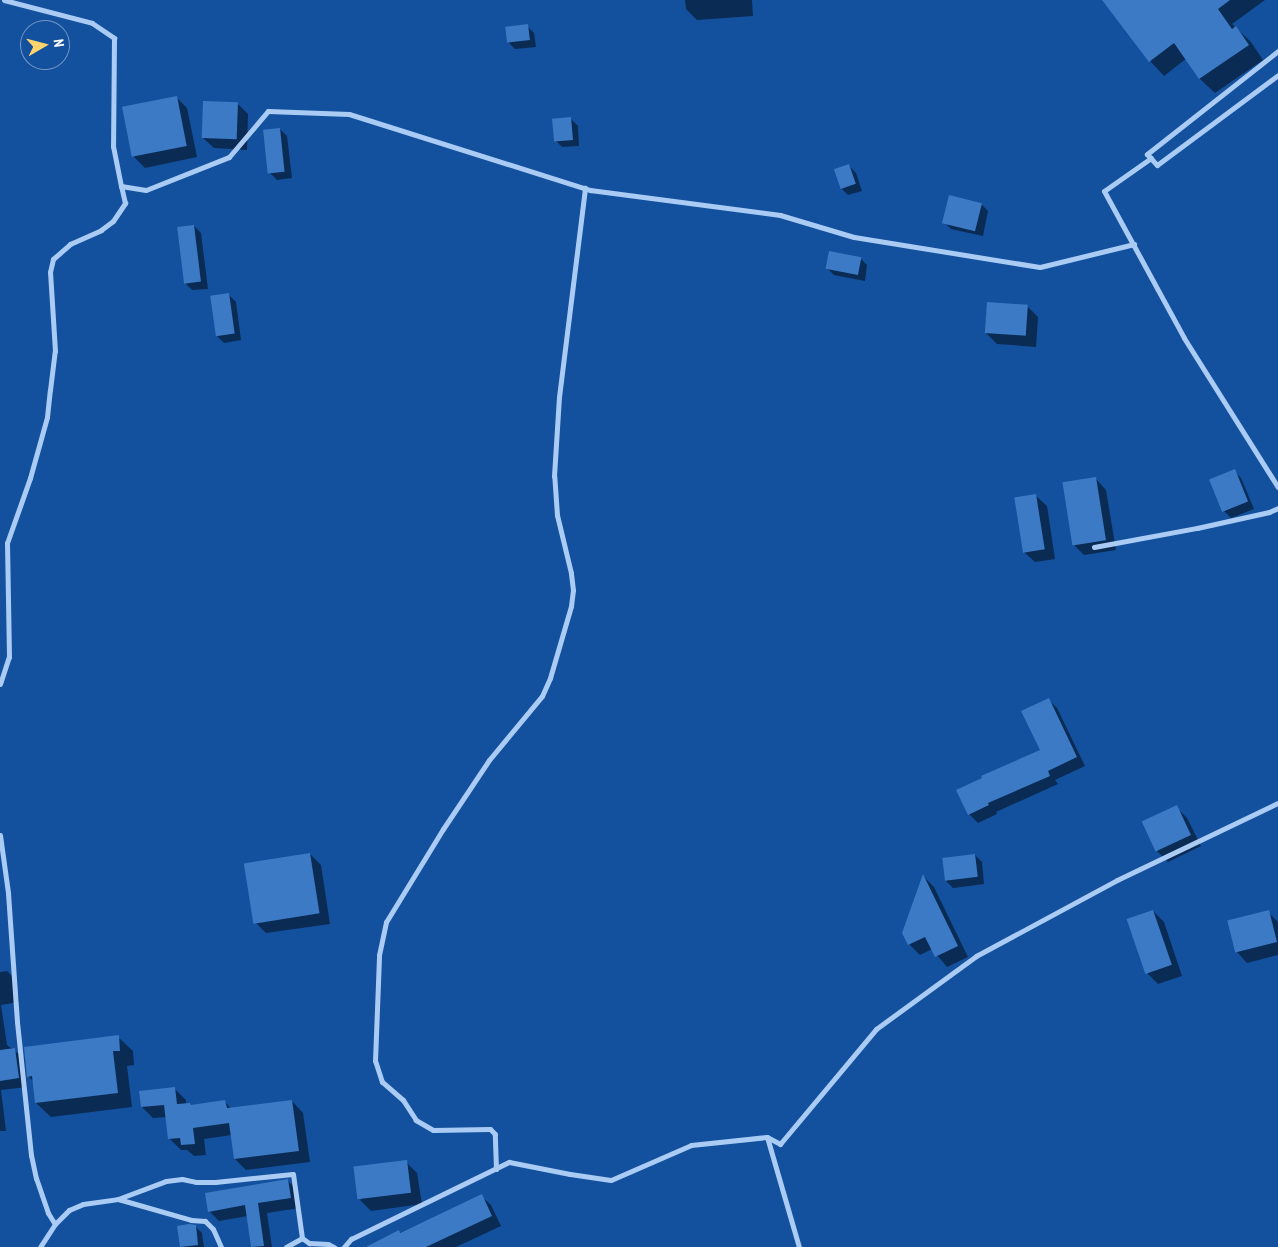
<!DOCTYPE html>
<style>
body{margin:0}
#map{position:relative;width:1278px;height:1247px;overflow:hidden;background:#13519e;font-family:"PT Sans Narrow",sans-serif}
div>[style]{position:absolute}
.shadow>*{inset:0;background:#0007}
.building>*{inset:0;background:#3c7ac5;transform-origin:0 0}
.minor>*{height:5px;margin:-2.5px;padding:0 2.5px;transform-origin:2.5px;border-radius:2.5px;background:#aaccf4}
span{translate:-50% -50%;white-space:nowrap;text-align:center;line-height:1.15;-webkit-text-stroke:4px #13519e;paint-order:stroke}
.north{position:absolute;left:20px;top:20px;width:50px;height:50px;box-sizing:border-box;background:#13519e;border:1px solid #7197c5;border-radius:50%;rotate:82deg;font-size:14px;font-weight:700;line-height:20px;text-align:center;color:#fff}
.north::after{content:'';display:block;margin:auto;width:18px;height:22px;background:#ffd46d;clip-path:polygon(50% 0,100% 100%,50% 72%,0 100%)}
</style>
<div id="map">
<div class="shadow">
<div style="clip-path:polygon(685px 0,752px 0,753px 16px,697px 20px,686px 9px)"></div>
<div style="clip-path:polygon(1105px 0,1265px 0,1232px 24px,1251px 42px,1263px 60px,1215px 93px,1200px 79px,1187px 58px,1164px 76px,1150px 61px)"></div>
<div style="clip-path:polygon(527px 26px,534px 33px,536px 47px,515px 49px,508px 42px)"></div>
<div style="clip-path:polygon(176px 97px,187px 108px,197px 157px,145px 168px,134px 157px)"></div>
<div style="clip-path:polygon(237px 103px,248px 114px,247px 150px,214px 148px,203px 138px)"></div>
<div style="clip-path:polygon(571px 119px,578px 126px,579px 146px,562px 147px,555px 140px)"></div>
<div style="clip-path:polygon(280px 129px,287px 136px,292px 178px,277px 180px,270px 173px)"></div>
<div style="clip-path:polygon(849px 166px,856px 173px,862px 191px,848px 195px,841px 188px)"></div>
<div style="clip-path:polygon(981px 204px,988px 211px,983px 236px,951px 229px,944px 222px)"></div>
<div style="clip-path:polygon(194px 226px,201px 233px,208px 289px,192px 290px,185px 283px)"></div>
<div style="clip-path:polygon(860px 258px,867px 265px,865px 281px,834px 275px,827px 268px)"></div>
<div style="clip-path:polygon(228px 294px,236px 302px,241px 340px,224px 343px,217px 336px)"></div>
<div style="clip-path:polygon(1027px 306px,1038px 317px,1036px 347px,997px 344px,986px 333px)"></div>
<div style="clip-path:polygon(1234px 471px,1241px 478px,1254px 509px,1231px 518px,1224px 511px)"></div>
<div style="clip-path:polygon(1096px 479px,1106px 490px,1116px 550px,1084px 555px,1073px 544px)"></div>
<div style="clip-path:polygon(1036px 496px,1047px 506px,1055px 559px,1035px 562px,1024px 552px)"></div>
<div style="clip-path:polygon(1048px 699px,1057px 708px,1085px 766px,1055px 780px,1058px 784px,996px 812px,997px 814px,978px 823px,969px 814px,1041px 751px)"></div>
<div style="clip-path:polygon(1176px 807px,1187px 818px,1201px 846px,1168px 862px,1157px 851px)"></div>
<div style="clip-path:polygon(310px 854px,321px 865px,330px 924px,266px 933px,255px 922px)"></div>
<div style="clip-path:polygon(975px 855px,982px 862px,984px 884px,953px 888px,946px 881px)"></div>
<div style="clip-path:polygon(924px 877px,934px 887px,968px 957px,947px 967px,932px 949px,920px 955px,909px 944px,904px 933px)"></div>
<div style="clip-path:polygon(1153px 911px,1164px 922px,1182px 976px,1158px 984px,1148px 974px)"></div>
<div style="clip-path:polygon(1268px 912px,1278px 922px,1278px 955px,1247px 963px,1237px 952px)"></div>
<div style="clip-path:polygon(7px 971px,16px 980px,19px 1002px,1px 1005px,7px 1045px,24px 1058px,27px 1087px,1px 1090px,6px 1131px,0 1131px,0 972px)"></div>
<div style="clip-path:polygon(118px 1037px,133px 1051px,134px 1065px,127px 1066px,132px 1107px,51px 1117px,36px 1103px,34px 1082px,28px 1076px)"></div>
<div style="clip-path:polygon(174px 1088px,186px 1100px,186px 1104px,192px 1106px,225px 1102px,232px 1109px,292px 1101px,303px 1113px,310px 1162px,246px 1170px,235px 1159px,232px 1135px,204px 1139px,206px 1155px,194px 1156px,187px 1150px,181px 1150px,170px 1139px,167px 1117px,153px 1118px,142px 1107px)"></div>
<div style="clip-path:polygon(406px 1162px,417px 1173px,422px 1204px,371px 1211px,360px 1200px)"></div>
<div style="clip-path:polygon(287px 1180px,297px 1190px,300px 1208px,267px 1213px,272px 1247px,252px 1247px,248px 1216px,219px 1221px,209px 1211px)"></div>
<div style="clip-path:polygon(481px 1196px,491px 1205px,501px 1226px,456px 1247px,377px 1247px,375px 1244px)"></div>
<div style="clip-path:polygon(195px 1226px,202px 1233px,204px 1247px,181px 1247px)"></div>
</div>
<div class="building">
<div style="clip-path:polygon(1102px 0,1230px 0,1218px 9px,1232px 29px,1236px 26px,1249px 45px,1199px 79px,1174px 43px,1149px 62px)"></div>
<div style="left:528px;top:24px;width:16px;height:23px;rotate:83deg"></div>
<div style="left:177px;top:96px;width:51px;height:56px;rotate:79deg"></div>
<div style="left:203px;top:101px;width:35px;height:37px;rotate:2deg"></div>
<div style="left:571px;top:117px;width:23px;height:19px;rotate:85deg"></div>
<div style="left:280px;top:128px;width:44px;height:17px;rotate:84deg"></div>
<div style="left:849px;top:164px;width:21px;height:16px;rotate:71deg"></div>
<div style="left:949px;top:195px;width:34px;height:29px;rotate:14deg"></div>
<div style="left:194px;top:225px;width:57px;height:17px;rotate:83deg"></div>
<div style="left:829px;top:251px;width:33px;height:18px;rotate:11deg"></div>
<div style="left:229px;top:293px;width:41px;height:19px;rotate:82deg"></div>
<div style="left:987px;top:302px;width:41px;height:31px;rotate:4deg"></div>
<div style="left:1235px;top:469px;width:35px;height:28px;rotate:68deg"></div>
<div style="left:1096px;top:477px;width:64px;height:34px;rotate:81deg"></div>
<div style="left:1036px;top:494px;width:56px;height:22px;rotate:81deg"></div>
<div style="clip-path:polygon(1049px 698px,1077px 757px,1048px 771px,1050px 776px,988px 803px,989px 805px,968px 815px,956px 790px,982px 778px,981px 776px,1040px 750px,1021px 711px)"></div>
<div style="left:1177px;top:805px;width:33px;height:39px;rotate:65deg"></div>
<div style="left:310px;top:853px;width:61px;height:67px;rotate:81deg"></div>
<div style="left:975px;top:854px;width:23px;height:33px;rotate:83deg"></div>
<div style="clip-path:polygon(923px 874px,958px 946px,935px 957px,925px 937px,908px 945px,902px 933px)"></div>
<div style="left:1153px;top:910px;width:58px;height:28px;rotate:71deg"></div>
<div style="left:1269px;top:910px;width:33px;height:43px;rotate:76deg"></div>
<div style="clip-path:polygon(119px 1035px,120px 1051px,113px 1051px,118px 1093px,35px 1103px,32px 1076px,27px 1077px,24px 1047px)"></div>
<div style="clip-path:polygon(15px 1048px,19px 1078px,0 1081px,0 1050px)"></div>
<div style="clip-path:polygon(175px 1087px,177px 1104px,190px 1103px,191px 1105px,225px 1100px,227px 1108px,292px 1100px,299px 1151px,234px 1159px,229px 1123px,193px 1128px,195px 1144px,181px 1145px,180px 1138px,168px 1139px,164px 1105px,141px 1107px,139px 1091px)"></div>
<div style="left:407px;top:1160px;width:33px;height:54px;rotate:83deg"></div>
<div style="clip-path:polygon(288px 1179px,291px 1198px,258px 1203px,264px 1246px,251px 1247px,245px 1205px,208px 1212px,205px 1193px)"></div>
<div style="clip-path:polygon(482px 1194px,492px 1216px,426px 1247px,366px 1247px,399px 1230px,400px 1233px)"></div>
<div style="clip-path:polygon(189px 1224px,196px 1225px,198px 1245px,180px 1247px,177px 1226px)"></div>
</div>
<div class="minor">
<div style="left:4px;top:0;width:91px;rotate:14.6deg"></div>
<div style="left:92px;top:23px;width:27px;rotate:34deg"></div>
<div style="left:114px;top:38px;width:108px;rotate:90.5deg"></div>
<div style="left:113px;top:146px;width:41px;rotate:78.7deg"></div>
<div style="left:121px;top:186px;width:25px;rotate:9deg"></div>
<div style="left:146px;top:190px;width:89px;rotate:-21.7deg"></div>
<div style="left:229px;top:157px;width:60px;rotate:-49.7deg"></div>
<div style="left:268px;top:111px;width:81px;rotate:2.1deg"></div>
<div style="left:349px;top:114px;width:253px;rotate:17.5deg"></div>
<div style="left:590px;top:190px;width:192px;rotate:7.5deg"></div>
<div style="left:780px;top:215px;width:77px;rotate:16.6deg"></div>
<div style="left:854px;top:237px;width:188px;rotate:9.2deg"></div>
<div style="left:1040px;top:267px;width:97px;rotate:-13.7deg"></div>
<div style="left:1278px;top:51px;width:167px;rotate:141.8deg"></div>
<div style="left:1147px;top:154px;width:15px;rotate:48deg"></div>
<div style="left:1157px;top:165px;width:151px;rotate:-36.6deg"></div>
<div style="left:1151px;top:158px;width:57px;rotate:144.9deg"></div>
<div style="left:1104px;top:191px;width:167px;rotate:61.4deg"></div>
<div style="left:1184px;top:338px;width:176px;rotate:57.8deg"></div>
<div style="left:1094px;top:547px;width:105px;rotate:-10.5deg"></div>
<div style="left:1197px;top:528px;width:74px;rotate:-12.5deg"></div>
<div style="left:1269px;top:512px;width:10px;rotate:-24deg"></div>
<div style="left:0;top:684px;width:28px;rotate:-72deg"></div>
<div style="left:9px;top:657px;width:114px;rotate:-91deg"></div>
<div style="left:7px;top:543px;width:69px;rotate:-70.5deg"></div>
<div style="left:30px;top:478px;width:63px;rotate:-74.4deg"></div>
<div style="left:47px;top:417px;width:27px;rotate:-84deg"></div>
<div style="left:50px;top:390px;width:39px;rotate:-83deg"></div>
<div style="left:55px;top:351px;width:79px;rotate:-93.6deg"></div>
<div style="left:50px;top:272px;width:13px;rotate:-77deg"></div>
<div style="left:53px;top:259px;width:23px;rotate:-41deg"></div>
<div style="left:70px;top:244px;width:34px;rotate:-24deg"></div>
<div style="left:101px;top:230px;width:15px;rotate:-37deg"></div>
<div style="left:113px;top:221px;width:22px;rotate:-56deg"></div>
<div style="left:125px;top:203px;width:17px;rotate:-103deg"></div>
<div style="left:0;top:835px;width:59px;rotate:82.1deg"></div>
<div style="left:8px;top:893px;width:129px;rotate:86deg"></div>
<div style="left:17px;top:1022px;width:134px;rotate:84deg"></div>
<div style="left:31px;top:1155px;width:24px;rotate:78deg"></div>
<div style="left:36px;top:1178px;width:37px;rotate:71deg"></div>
<div style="left:48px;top:1213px;width:13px;rotate:58deg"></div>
<div style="left:55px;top:1224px;width:27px;rotate:123deg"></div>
<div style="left:767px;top:1137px;width:115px;rotate:73.8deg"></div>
<div style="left:496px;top:1169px;width:35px;rotate:-92deg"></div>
<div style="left:495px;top:1134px;width:7px;rotate:-135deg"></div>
<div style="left:490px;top:1129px;width:57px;rotate:179deg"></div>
<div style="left:433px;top:1130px;width:20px;rotate:-150deg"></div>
<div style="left:416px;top:1120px;width:24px;rotate:-123deg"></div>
<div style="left:403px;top:1100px;width:28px;rotate:-139deg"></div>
<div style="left:382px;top:1082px;width:22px;rotate:-108deg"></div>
<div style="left:375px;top:1061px;width:106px;rotate:-87.8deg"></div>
<div style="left:379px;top:955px;width:34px;rotate:-78deg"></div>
<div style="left:386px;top:922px;width:109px;rotate:-58.5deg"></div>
<div style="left:443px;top:829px;width:83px;rotate:-56.3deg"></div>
<div style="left:489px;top:760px;width:83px;rotate:-50.4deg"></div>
<div style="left:542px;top:696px;width:20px;rotate:-66deg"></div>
<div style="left:550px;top:678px;width:75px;rotate:-73.7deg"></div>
<div style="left:571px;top:606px;width:16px;rotate:-83deg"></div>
<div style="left:573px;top:590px;width:17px;rotate:-97deg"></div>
<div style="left:571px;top:573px;width:60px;rotate:-103.6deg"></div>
<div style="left:557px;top:515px;width:39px;rotate:-94deg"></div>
<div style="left:554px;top:476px;width:79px;rotate:-86.4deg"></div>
<div style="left:559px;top:397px;width:211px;rotate:-82.9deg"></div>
<div style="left:118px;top:1199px;width:76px;rotate:16deg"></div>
<div style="left:191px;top:1220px;width:14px;rotate:4deg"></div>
<div style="left:205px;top:1221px;width:11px;rotate:45deg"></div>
<div style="left:213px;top:1229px;width:20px;rotate:66deg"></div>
<div style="left:55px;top:1224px;width:20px;rotate:-45deg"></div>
<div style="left:69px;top:1210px;width:15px;rotate:-23deg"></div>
<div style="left:83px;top:1204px;width:35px;rotate:-8deg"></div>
<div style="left:118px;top:1199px;width:51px;rotate:-20.6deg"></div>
<div style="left:166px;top:1181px;width:16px;rotate:-7deg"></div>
<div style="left:182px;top:1179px;width:14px;rotate:12deg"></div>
<div style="left:196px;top:1182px;width:19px"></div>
<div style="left:215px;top:1182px;width:78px;rotate:-5.9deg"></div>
<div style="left:293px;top:1174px;width:65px;rotate:82deg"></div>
<div style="left:302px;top:1238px;width:9px;rotate:36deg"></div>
<div style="left:309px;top:1243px;width:19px;rotate:3deg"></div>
<div style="left:328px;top:1244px;width:7px;rotate:27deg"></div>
<div style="left:286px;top:1247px;width:18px;rotate:-29deg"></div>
<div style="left:344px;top:1247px;width:11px;rotate:-49deg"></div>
<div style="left:351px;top:1239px;width:176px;rotate:-26deg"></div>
<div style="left:509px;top:1162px;width:62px;rotate:11.1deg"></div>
<div style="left:570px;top:1174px;width:41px;rotate:8.3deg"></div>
<div style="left:611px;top:1180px;width:87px;rotate:-23.6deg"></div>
<div style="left:691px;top:1145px;width:76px;rotate:-6deg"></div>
<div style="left:767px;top:1137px;width:15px;rotate:28deg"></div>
<div style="left:780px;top:1144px;width:150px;rotate:-50.1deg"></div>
<div style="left:876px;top:1029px;width:124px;rotate:-36.1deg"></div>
<div style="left:976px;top:956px;width:160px;rotate:-28.3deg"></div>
<div style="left:1117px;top:880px;width:178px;rotate:-25.6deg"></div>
</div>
<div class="north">N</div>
</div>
